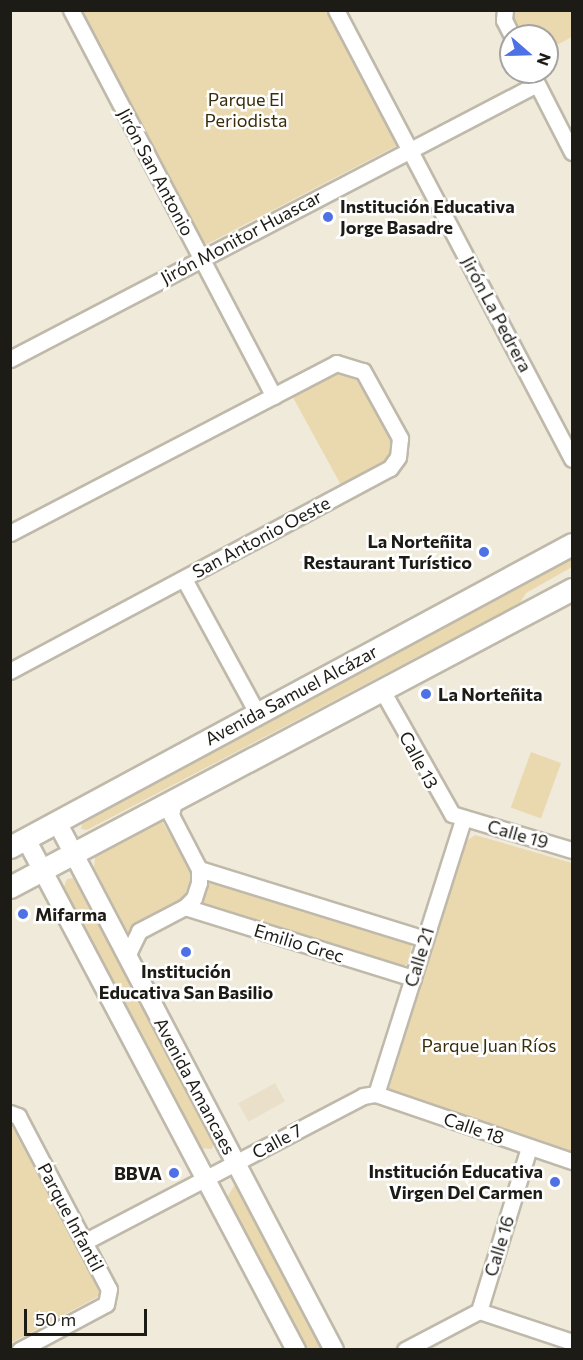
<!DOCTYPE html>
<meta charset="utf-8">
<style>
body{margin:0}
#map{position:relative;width:583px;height:1360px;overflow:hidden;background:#f0eadb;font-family:Commissioner,sans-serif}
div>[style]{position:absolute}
.built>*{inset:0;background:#eae0ca;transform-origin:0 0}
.green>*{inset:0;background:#ead8af;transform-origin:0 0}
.roads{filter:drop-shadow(2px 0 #bfb9aa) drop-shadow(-2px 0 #bfb9aa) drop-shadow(0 2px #bfb9aa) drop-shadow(0 -2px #bfb9aa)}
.minor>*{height:15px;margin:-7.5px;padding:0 7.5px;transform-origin:7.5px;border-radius:7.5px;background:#fff}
.tertiary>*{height:18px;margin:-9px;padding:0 9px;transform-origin:9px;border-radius:9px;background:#fff}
.secondary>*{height:21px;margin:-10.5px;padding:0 10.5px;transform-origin:10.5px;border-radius:10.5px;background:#fff}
.dots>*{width:16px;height:16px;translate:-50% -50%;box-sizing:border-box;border:3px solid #fff;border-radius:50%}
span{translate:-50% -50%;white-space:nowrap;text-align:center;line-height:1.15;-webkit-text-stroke:5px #fff;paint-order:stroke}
.park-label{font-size:18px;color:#3a2d09}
.street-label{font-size:18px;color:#1d1b15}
.poi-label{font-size:18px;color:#1d1b15;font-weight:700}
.left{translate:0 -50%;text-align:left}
.right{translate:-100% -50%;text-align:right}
.frame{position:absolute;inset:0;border:12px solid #1d1b15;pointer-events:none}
.north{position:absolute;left:499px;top:24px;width:60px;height:60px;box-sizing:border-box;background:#fff;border:2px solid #a5a4a1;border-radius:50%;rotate:110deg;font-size:16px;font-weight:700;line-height:24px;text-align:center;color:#1d1b15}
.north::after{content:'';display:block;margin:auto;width:21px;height:27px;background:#4e71e5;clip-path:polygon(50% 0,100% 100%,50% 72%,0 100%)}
.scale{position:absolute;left:24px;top:1309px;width:123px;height:27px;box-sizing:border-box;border:3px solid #1d1b15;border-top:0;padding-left:8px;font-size:18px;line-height:21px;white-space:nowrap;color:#1d1b15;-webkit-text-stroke:4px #fff;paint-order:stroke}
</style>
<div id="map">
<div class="built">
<div style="left:275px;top:1083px;width:21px;height:42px;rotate:61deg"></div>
</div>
<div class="green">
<div style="clip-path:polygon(79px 11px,328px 11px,398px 145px,207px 244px,200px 241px)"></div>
<div style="clip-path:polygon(510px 11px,572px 11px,572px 37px,547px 50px,547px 36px,518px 36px,508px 19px)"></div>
<div style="clip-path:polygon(340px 366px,353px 368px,395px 444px,387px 464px,341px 485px,290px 392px)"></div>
<div style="clip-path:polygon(572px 555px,572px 567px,526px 593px,520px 603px,87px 830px,81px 829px,82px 824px,148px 786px,156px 774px)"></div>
<div style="left:531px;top:752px;width:32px;height:59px;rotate:20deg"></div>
<div style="clip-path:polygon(160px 818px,191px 871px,190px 883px,180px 904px,128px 932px,94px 868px,95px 857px,99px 849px)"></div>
<div style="clip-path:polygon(475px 835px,572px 863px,572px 1157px,387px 1095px,465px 842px)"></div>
<div style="clip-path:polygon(73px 878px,215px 1139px,212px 1149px,200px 1148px,63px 889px,67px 879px)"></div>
<div style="clip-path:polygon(211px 879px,412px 942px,409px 962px,404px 966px,202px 904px,198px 899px,206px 880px)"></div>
<div style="clip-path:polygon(10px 1122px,101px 1295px,11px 1343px,10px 1343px)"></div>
<div style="clip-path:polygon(234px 1186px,240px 1187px,325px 1349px,306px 1349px,227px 1198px)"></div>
</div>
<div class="roads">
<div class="minor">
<div style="left:71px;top:10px;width:436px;rotate:62.3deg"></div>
<div style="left:336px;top:10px;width:507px;rotate:62.27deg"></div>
<div style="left:505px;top:10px;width:10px;rotate:96deg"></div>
<div style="left:504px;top:20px;width:18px;rotate:63deg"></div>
<div style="left:531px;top:72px;width:90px;rotate:62.9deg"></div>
<div style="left:10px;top:359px;width:594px;rotate:-27.56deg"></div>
<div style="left:10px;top:533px;width:368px;rotate:-27.5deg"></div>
<div style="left:336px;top:363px;width:28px;rotate:17deg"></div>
<div style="left:363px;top:371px;width:77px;rotate:61.1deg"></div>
<div style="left:400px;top:438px;width:19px;rotate:96deg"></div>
<div style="left:398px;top:457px;width:14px;rotate:126deg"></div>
<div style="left:390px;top:468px;width:431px;rotate:151.9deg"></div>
<div style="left:184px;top:579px;width:153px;rotate:61.4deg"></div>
<div style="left:383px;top:692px;width:140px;rotate:60.5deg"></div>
<div style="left:452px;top:814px;width:125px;rotate:16.7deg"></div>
<div style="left:199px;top:869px;width:237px;rotate:17.2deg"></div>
<div style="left:185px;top:907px;width:239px;rotate:17.3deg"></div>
<div style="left:127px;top:956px;width:28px;rotate:-64deg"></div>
<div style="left:139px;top:931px;width:52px;rotate:-27.6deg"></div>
<div style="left:185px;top:907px;width:13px;rotate:-45deg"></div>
<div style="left:194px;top:898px;width:16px;rotate:-72deg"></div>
<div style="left:199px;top:883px;width:14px;rotate:-90deg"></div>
<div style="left:199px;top:869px;width:61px;rotate:-117.4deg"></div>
<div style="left:171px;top:815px;width:14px;rotate:-78deg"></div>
<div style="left:376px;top:1094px;width:287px;rotate:-72.4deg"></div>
<div style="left:10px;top:1113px;width:9px;rotate:21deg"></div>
<div style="left:18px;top:1116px;width:195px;rotate:62.3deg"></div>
<div style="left:109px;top:1289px;width:15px;rotate:101deg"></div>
<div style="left:106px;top:1304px;width:98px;rotate:151.9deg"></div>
<div style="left:84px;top:1242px;width:315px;rotate:-27.6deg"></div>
<div style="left:363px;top:1096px;width:13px;rotate:-9deg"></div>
<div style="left:376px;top:1094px;width:207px;rotate:18.9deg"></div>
<div style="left:479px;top:1311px;width:171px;rotate:-73deg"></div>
<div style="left:479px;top:1311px;width:98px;rotate:18.4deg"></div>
<div style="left:405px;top:1350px;width:84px;rotate:-27.8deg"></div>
</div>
<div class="tertiary">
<div style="left:57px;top:822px;width:596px;rotate:62.32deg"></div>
<div style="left:26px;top:839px;width:578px;rotate:62.15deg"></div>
</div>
<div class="secondary">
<div style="left:10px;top:847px;width:638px;rotate:-28.33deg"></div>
<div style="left:10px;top:887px;width:636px;rotate:-27.93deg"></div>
</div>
</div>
<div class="dots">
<div style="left:328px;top:217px;background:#4e71e5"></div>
<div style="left:484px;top:552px;background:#4e71e5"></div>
<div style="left:426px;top:694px;background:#4e71e5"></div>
<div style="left:23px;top:914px;background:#4e71e5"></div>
<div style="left:186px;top:952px;background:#4e71e5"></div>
<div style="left:174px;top:1173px;background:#4e71e5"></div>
<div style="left:555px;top:1182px;background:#4e71e5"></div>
</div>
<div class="park-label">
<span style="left:246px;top:110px">Parque El<br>Periodista</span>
<span style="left:489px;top:1045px">Parque Juan Ríos</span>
</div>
<div class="street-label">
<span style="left:156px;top:172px;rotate:62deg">Jirón San Antonio</span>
<span style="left:241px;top:237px;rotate:-28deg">Jirón Monitor Huascar</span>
<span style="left:497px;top:314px;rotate:62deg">Jirón La Pedrera</span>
<span style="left:261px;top:537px;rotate:-28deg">San Antonio Oeste</span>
<span style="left:291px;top:695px;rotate:-28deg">Avenida Samuel Alcázar</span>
<span style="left:419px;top:760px;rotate:62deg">Calle 13</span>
<span style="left:518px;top:834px;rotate:16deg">Calle 19</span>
<span style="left:299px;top:943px;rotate:17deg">Emilio Grec</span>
<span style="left:419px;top:957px;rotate:-73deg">Calle 21</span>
<span style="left:195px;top:1086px;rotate:62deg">Avenida Amancaes</span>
<span style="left:474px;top:1128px;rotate:19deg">Calle 18</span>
<span style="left:277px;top:1141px;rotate:-28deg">Calle 7</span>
<span style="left:71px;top:1217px;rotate:62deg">Parque Infantil</span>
<span style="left:499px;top:1246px;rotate:-73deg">Calle 16</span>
</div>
<div class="poi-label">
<span class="left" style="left:340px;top:217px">Institución Educativa<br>Jorge Basadre</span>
<span class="right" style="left:472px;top:552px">La Norteñita<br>Restaurant Turístico</span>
<span class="left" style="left:438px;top:694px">La Norteñita</span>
<span class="left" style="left:35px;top:914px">Mifarma</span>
<span style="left:186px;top:982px">Institución<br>Educativa San Basilio</span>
<span class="right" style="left:543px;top:1182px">Institución Educativa<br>Virgen Del Carmen</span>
<span class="right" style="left:162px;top:1173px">BBVA</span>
</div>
<div class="frame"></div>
<div class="north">N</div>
<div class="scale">50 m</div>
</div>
